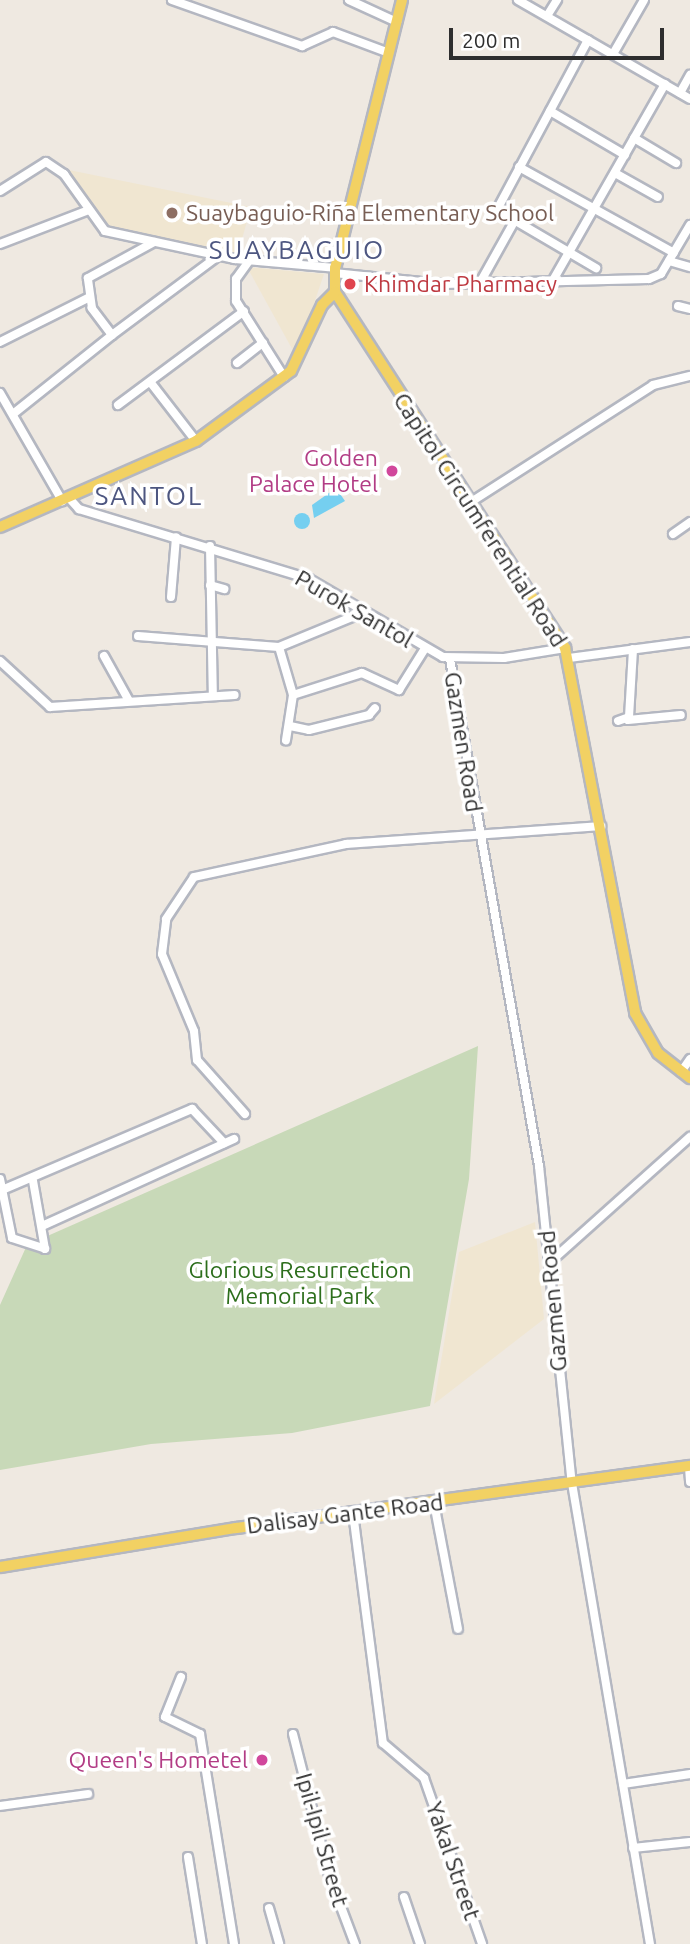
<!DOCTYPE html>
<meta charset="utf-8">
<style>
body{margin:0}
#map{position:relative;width:690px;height:1944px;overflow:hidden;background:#efe9e1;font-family:Ubuntu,sans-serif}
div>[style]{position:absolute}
.education>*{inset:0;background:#f0e6d1}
.cemetery>*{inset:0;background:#c8d9b8}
.water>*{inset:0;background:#75cff0}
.round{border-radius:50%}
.roads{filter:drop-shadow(2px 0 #b4b7c1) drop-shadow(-2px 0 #b4b7c1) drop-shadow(0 2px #b4b7c1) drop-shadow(0 -2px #b4b7c1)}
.minor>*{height:8px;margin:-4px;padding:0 4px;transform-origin:4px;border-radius:4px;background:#fff}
.major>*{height:10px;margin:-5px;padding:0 5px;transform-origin:5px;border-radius:5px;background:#f2d163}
.dots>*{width:19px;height:19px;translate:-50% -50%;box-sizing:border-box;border:4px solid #fff;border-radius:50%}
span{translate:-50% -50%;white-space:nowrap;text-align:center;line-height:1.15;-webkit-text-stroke:7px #fff;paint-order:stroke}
.education-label{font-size:23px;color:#785e54}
.left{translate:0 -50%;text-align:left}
.health-label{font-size:23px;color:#be3a42}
.hotel-label{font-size:23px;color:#b23c85}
.right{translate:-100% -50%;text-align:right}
.street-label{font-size:23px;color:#2e2e2e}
.park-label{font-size:23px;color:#2c6e1b}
.quarter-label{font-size:26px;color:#4d5680;letter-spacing:2px}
.scale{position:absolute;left:449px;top:28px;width:215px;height:32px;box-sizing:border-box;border:4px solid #2e2e2e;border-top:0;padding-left:9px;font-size:21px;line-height:24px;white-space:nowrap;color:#2e2e2e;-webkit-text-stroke:5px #fff;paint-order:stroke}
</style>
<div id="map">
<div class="education">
<div style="clip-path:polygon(64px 169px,251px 207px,237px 257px,108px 231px)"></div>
<div style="clip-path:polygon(247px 267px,324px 274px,296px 356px)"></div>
<div style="clip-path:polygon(535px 1222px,544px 1319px,434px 1404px,459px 1252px)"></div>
</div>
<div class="cemetery">
<div style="clip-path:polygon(478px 1046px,469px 1179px,430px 1406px,292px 1433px,151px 1444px,0 1470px,0 1305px,27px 1245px)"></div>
</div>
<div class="water">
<div style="clip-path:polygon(336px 488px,345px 501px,314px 518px,312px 505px)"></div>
<div class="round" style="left:294px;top:513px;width:16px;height:16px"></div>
</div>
<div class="roads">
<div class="minor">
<div style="left:172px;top:0;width:138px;rotate:19.5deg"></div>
<div style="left:302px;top:46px;width:34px;rotate:-24deg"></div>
<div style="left:333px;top:32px;width:60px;rotate:20.6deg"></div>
<div style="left:349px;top:0;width:53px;rotate:24.6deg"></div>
<div style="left:518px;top:0;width:198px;rotate:29.9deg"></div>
<div style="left:547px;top:16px;width:19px;rotate:-58deg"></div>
<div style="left:588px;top:40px;width:193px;rotate:118.2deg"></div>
<div style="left:497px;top:210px;width:115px;rotate:30.4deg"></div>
<div style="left:613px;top:54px;width:62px;rotate:-60.1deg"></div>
<div style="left:680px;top:93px;width:21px;rotate:-61deg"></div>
<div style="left:550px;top:111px;width:87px;rotate:30.4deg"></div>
<div style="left:634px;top:138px;width:49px;rotate:30.8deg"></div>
<div style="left:519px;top:167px;width:177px;rotate:29deg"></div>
<div style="left:615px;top:173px;width:49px;rotate:29.2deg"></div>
<div style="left:0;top:191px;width:54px;rotate:-32.2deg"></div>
<div style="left:46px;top:162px;width:22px;rotate:34deg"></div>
<div style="left:64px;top:174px;width:70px;rotate:54.3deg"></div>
<div style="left:105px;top:231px;width:133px;rotate:12.2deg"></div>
<div style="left:235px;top:259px;width:100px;rotate:5.1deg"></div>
<div style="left:0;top:244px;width:95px;rotate:-20.9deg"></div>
<div style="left:249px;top:261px;width:22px;rotate:126deg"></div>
<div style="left:236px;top:279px;width:22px;rotate:90deg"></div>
<div style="left:236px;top:301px;width:90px;rotate:57.7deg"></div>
<div style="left:669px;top:261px;width:22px;rotate:16deg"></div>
<div style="left:334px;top:273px;width:110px;rotate:5.8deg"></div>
<div style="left:443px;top:284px;width:206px;rotate:-1.4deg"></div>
<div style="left:649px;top:279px;width:13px;rotate:-23deg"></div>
<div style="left:661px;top:274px;width:57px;rotate:-59.4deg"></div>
<div style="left:481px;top:281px;width:68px;rotate:-60.8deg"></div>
<div style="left:552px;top:282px;width:228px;rotate:-60.3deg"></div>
<div style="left:678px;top:306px;width:12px;rotate:14deg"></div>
<div style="left:112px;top:335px;width:132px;rotate:-36.7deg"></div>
<div style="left:0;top:342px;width:98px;rotate:-26.6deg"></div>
<div style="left:237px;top:363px;width:33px;rotate:-38deg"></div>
<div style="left:151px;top:383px;width:73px;rotate:52.2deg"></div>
<div style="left:0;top:393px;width:125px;rotate:60.1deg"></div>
<div style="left:118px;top:405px;width:157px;rotate:-36.7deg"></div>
<div style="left:13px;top:414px;width:127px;rotate:-38.6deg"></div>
<div style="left:112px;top:335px;width:34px;rotate:-127deg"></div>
<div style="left:92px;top:308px;width:30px;rotate:-98deg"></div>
<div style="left:88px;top:278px;width:75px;rotate:-28.6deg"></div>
<div style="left:69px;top:498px;width:15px;rotate:48deg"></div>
<div style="left:79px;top:509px;width:240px;rotate:16.9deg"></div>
<div style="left:309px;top:579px;width:155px;rotate:30.2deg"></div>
<div style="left:443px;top:657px;width:61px;rotate:0.9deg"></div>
<div style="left:504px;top:658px;width:62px;rotate:-9.3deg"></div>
<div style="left:471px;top:502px;width:216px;rotate:-32.7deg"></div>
<div style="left:653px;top:385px;width:38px;rotate:-14deg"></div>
<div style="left:673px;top:534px;width:21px;rotate:-35deg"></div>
<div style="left:210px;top:546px;width:150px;rotate:88.9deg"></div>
<div style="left:210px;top:585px;width:15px;rotate:16deg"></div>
<div style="left:171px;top:597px;width:60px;rotate:-85.2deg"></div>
<div style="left:138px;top:636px;width:141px;rotate:4.5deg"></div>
<div style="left:279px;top:647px;width:92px;rotate:-22.4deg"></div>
<div style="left:279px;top:647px;width:50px;rotate:73.7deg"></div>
<div style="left:293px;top:695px;width:46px;rotate:98.8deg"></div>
<div style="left:104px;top:656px;width:51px;rotate:60.9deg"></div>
<div style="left:569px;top:658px;width:122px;rotate:-7.5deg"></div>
<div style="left:450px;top:659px;width:515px;rotate:80.04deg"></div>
<div style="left:539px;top:1166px;width:319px;rotate:84.1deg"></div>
<div style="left:572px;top:1483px;width:468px;rotate:80.4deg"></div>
<div style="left:0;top:661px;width:68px;rotate:42.6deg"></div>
<div style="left:50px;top:707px;width:185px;rotate:-3.7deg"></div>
<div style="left:293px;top:695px;width:72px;rotate:-17.7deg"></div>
<div style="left:362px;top:673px;width:41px;rotate:24.7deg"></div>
<div style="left:399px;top:690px;width:47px;rotate:-58deg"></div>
<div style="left:628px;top:720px;width:53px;rotate:-5.4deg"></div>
<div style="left:618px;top:721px;width:12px;rotate:-20deg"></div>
<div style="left:629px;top:717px;width:68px;rotate:-86.6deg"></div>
<div style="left:290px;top:726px;width:19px;rotate:12deg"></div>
<div style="left:309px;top:730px;width:62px;rotate:-14deg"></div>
<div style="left:369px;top:715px;width:9px;rotate:-49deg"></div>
<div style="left:681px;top:1072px;width:16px;rotate:-55deg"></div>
<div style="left:245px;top:1114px;width:72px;rotate:-131.6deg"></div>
<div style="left:197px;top:1060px;width:29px;rotate:-96deg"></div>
<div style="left:194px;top:1031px;width:83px;rotate:-112.6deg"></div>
<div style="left:162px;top:954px;width:35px;rotate:-83deg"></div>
<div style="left:166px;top:919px;width:50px;rotate:-56.3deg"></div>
<div style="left:194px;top:877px;width:156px;rotate:-12.2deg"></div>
<div style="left:346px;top:844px;width:256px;rotate:-4deg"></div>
<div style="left:0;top:1179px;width:60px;rotate:78.5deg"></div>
<div style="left:12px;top:1238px;width:35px;rotate:18deg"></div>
<div style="left:45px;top:1249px;width:69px;rotate:-100deg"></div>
<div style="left:2px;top:1190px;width:207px;rotate:-23.1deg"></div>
<div style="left:192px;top:1109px;width:47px;rotate:46.7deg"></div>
<div style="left:42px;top:1226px;width:211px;rotate:-24.4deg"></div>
<div style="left:550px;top:1262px;width:188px;rotate:-41.8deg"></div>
<div style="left:689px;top:1467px;width:15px;rotate:86deg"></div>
<div style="left:434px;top:1503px;width:128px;rotate:79.2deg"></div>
<div style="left:353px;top:1513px;width:232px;rotate:82.6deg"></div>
<div style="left:383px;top:1743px;width:54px;rotate:40.5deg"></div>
<div style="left:424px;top:1778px;width:176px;rotate:70.7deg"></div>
<div style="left:181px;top:1677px;width:43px;rotate:111.8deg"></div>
<div style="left:165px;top:1717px;width:39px;rotate:26deg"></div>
<div style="left:200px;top:1734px;width:213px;rotate:80.8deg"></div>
<div style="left:293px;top:1734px;width:146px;rotate:75.7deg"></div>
<div style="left:329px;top:1875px;width:74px;rotate:69.4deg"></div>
<div style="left:623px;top:1784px;width:68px;rotate:-8.5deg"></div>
<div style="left:0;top:1806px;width:89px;rotate:-7.8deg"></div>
<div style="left:633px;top:1848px;width:57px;rotate:-6deg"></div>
<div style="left:188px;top:1857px;width:88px;rotate:80.9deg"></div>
<div style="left:404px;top:1897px;width:50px;rotate:71.2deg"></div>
<div style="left:269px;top:1908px;width:37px;rotate:74deg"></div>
</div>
<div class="major">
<div style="left:402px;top:0;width:276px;rotate:104deg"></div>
<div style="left:335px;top:268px;width:24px;rotate:90deg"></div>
<div style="left:335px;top:292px;width:424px;rotate:57.1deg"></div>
<div style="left:565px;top:648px;width:372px;rotate:79.1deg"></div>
<div style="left:635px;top:1013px;width:46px;rotate:60.1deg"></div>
<div style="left:658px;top:1053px;width:41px;rotate:38deg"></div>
<div style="left:0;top:527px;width:214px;rotate:-23.7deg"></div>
<div style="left:196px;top:441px;width:118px;rotate:-36.4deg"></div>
<div style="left:291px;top:371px;width:73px;rotate:-64.8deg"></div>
<div style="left:322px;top:305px;width:18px;rotate:-45deg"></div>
<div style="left:0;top:1567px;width:239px;rotate:-9.4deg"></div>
<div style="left:236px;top:1528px;width:458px;rotate:-7.8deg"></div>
</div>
</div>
<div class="dots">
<div style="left:172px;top:213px;background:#8d6e63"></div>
<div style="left:350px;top:284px;background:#e0444e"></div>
<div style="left:392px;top:471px;background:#d1479c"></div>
<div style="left:262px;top:1760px;background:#d1479c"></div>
</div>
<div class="education-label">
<span class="left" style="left:186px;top:213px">Suaybaguio-Riña Elementary School</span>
</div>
<div class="health-label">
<span class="left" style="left:364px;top:284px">Khimdar Pharmacy</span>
</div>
<div class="hotel-label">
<span class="right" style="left:378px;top:471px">Golden<br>Palace Hotel</span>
<span class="right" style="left:248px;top:1760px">Queen's Hometel</span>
</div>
<div class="street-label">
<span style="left:480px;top:520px;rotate:57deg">Capitol Circumferential Road</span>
<span style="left:354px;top:609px;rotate:30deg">Purok Santol</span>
<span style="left:463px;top:742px;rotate:81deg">Gazmen Road</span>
<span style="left:553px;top:1301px;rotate:-95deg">Gazmen Road</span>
<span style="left:345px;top:1514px;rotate:-7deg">Dalisay Gante Road</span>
<span style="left:322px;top:1840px;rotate:74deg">Ipil-Ipil Street</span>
<span style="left:453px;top:1861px;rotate:71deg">Yakal Street</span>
</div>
<div class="park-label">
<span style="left:300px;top:1283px">Glorious Resurrection<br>Memorial Park</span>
</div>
<div class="quarter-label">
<span style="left:297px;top:250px">SUAYBAGUIO</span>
<span style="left:149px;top:496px">SANTOL</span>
</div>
<div class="scale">200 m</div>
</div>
